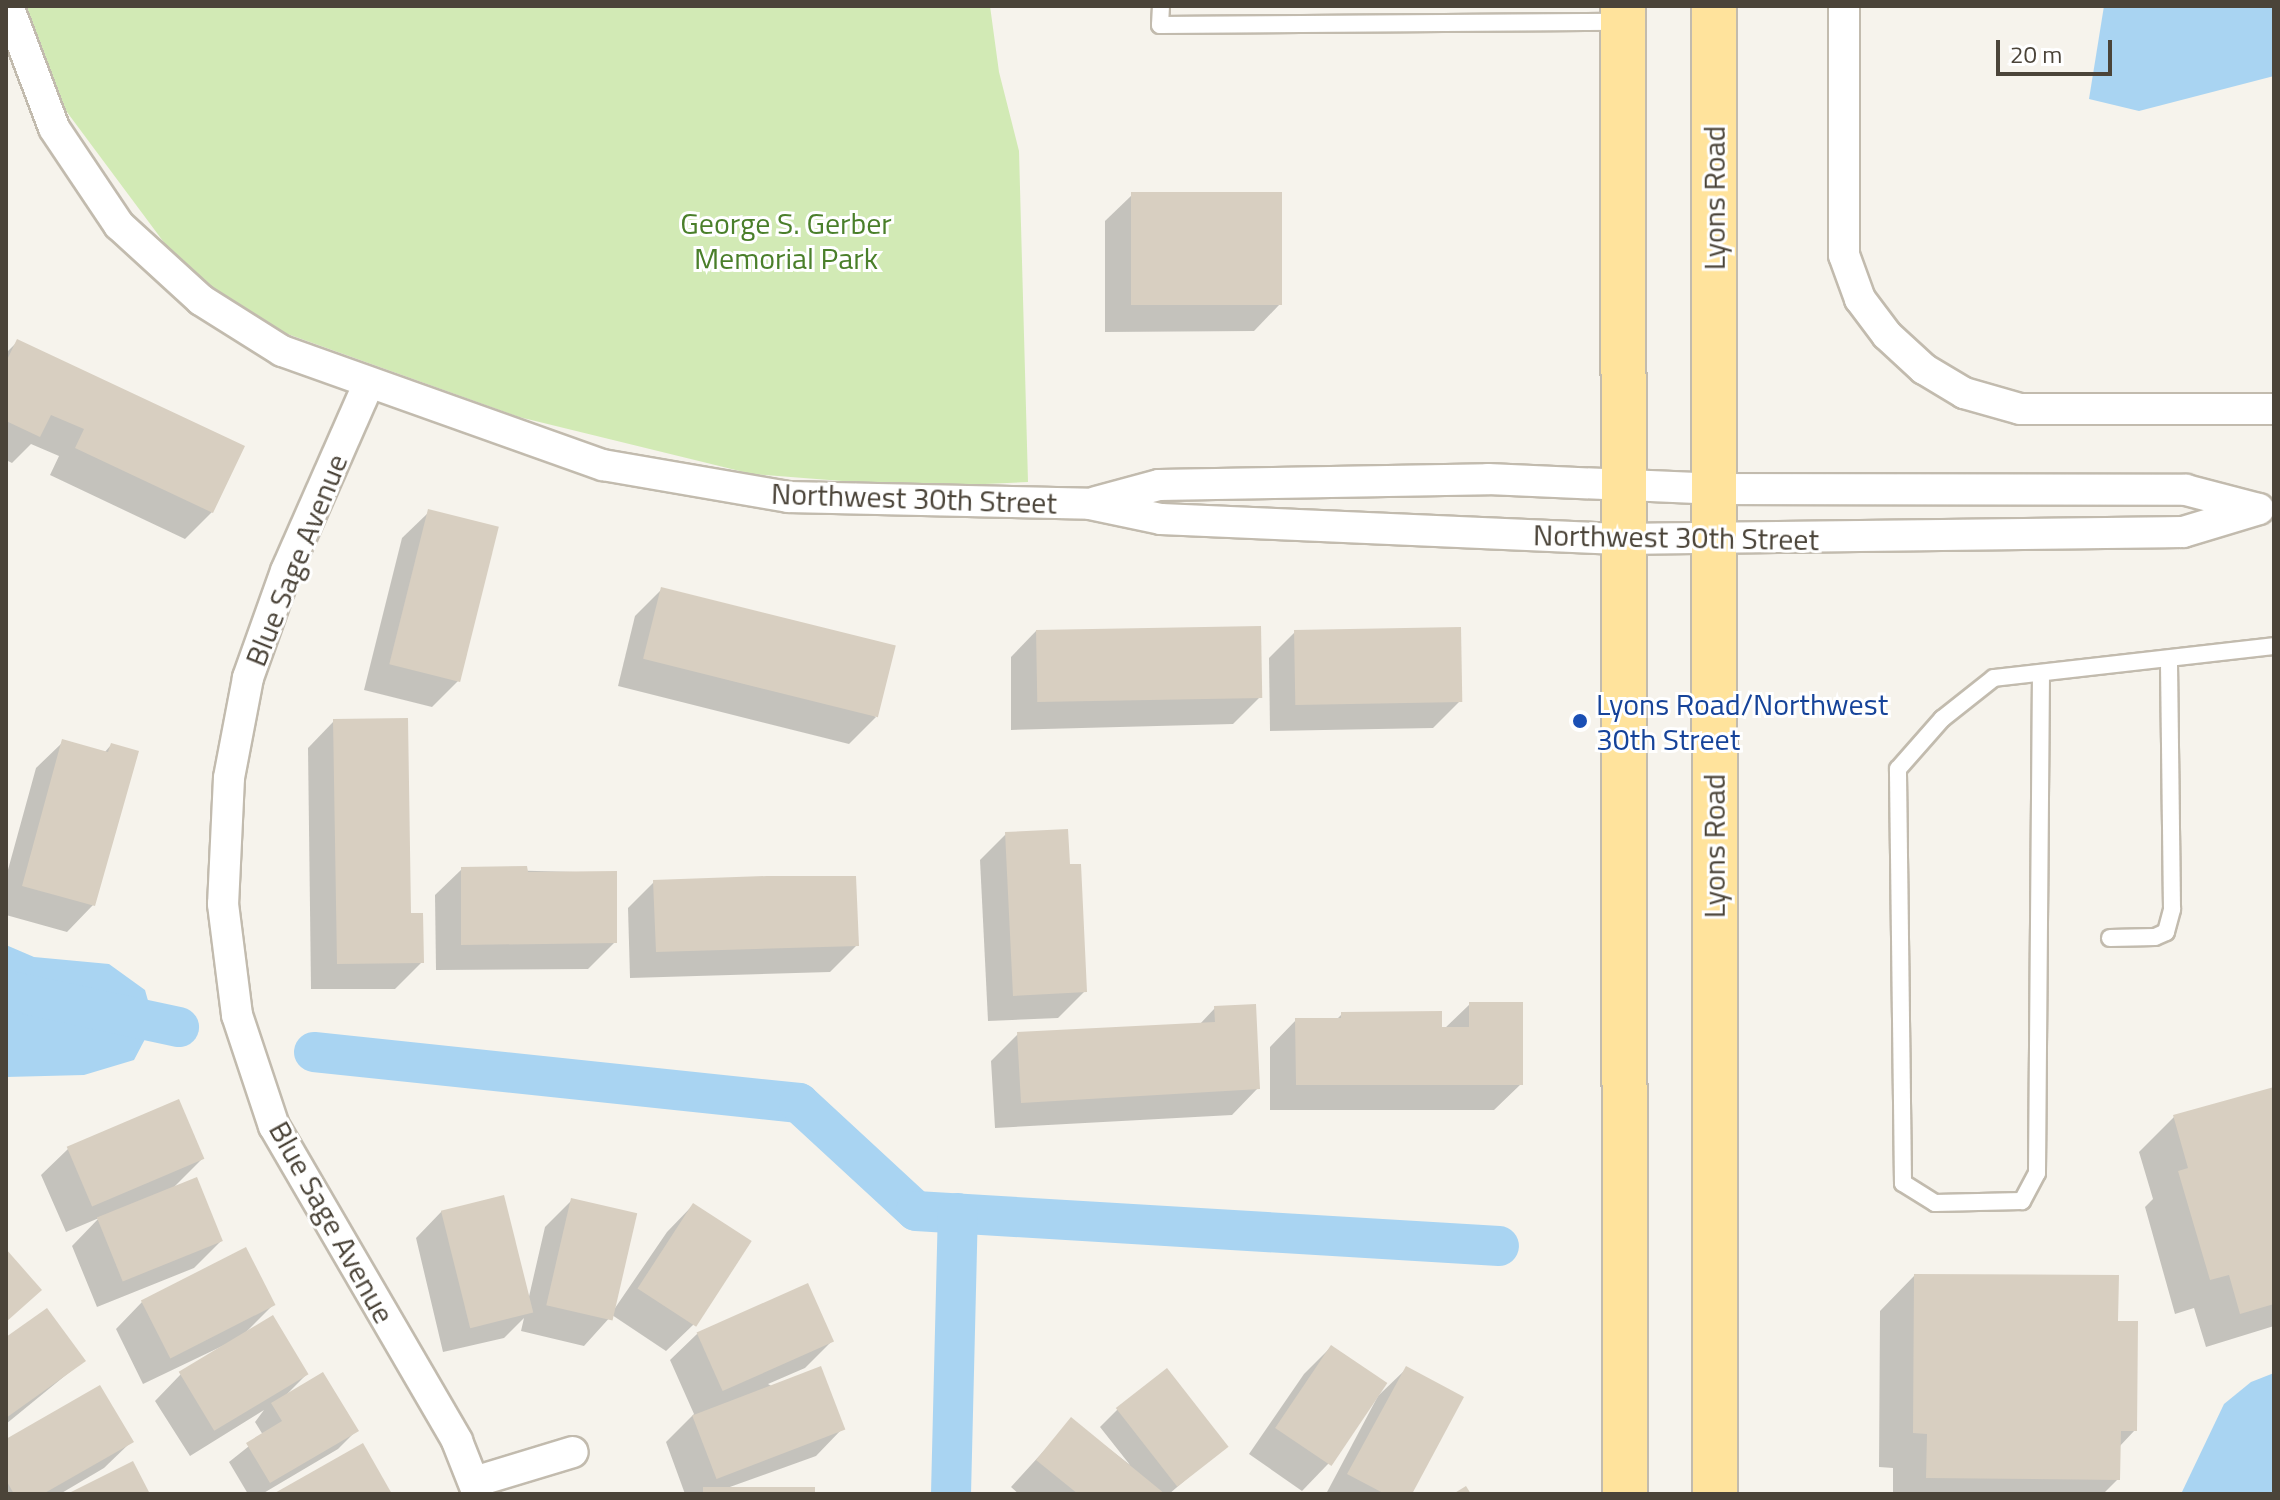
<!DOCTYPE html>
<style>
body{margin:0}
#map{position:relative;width:2280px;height:1500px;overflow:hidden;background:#f6f3ec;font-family:"Titillium Web",sans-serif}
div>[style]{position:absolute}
.green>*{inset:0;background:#d2eab5}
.water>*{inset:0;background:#a9d4f2}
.shadow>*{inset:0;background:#0003}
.canal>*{height:40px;margin:-20px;padding:0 20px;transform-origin:20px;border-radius:20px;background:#a9d4f2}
.building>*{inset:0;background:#d8cfc1;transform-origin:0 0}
.roads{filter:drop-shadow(2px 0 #c2bbae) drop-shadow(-2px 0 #c2bbae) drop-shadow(0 2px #c2bbae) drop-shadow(0 -2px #c2bbae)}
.service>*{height:16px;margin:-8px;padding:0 8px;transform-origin:8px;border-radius:8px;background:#fff}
.minor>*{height:30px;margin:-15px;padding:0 15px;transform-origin:15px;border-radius:15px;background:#fff}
.primary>*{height:44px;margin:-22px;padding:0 22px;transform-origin:22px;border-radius:22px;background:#ffe39c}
.dots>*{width:22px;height:22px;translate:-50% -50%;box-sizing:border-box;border:4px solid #fff;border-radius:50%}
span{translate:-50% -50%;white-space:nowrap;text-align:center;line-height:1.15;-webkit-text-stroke:6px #fff;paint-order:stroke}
.street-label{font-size:30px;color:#4b4439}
.park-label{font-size:30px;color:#4a7f2a}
.transit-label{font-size:30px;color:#164399}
.left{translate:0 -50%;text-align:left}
.frame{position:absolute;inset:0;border:8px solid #4b4439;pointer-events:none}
.scale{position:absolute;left:1996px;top:40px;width:116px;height:36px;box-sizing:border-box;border:4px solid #4b4439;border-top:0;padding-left:10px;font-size:24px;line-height:28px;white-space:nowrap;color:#4b4439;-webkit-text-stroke:6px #fff;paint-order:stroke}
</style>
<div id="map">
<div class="green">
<div style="clip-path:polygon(20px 6px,990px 6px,999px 72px,1019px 151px,1028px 482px,919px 487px,752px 474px,519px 417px,212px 307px,23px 53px)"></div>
</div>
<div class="water">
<div style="clip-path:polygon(2104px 6px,2274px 6px,2274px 76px,2139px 111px,2089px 99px)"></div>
<div style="clip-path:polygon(6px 945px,34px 957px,109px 964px,145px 990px,154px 1022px,134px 1060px,84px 1075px,6px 1077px)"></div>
<div style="clip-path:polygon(2274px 1373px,2274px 1494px,2181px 1494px,2224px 1404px,2251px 1382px)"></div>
</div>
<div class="shadow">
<div style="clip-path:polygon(1132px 195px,1280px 304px,1254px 331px,1105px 332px,1105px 221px)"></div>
<div style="clip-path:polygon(17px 342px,212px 512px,185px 539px,50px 475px,59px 456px,31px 444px,12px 463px,6px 460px,6px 353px)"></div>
<div style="clip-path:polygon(429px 512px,459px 680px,432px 707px,364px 690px,402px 538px)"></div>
<div style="clip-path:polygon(662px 589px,876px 717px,849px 744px,618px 686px,635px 616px)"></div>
<div style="clip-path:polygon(1037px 630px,1260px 697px,1233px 724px,1011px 730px,1011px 657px)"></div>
<div style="clip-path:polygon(1295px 632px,1460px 701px,1433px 728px,1270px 731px,1269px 658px)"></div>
<div style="clip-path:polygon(334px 721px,409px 915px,422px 962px,395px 989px,311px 989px,308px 748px)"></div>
<div style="clip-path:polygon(63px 742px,104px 753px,111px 745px,93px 905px,67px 932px,6px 915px,6px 877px,36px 768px)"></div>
<div style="clip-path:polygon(1006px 834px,1068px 866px,1085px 991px,1058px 1018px,988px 1021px,980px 860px)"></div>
<div style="clip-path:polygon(462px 869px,615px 873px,615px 942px,588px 969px,436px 970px,435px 895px)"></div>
<div style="clip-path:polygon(654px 882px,857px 945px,830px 972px,630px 978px,628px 908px)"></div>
<div style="clip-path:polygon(1470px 1004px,1521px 1084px,1494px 1110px,1270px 1110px,1270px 1047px,1296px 1020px,1336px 1020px,1342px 1014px,1444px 1029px)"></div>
<div style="clip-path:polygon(1215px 1008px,1258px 1088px,1232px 1115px,995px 1128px,991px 1061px,1018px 1034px,1199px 1025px)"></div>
<div style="clip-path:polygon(2274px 1089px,2274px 1326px,2206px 1347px,2194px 1308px,2175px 1314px,2145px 1207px,2153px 1199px,2139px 1152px,2174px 1117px)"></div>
<div style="clip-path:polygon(68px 1149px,202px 1159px,172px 1189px,221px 1241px,194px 1268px,97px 1307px,72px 1246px,99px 1218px,66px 1232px,41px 1175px)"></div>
<div style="clip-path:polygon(572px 1200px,613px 1311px,667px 1232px,693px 1205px,693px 1325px,666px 1351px,612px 1315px,584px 1346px,521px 1331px,524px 1318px,504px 1338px,443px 1352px,416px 1238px,442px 1211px,528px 1301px,545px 1227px)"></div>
<div style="clip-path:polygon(1914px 1276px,2116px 1323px,2135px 1430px,2119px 1447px,2118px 1479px,2103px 1494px,1893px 1494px,1893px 1468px,1879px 1467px,1880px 1311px)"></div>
<div style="clip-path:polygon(142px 1302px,273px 1305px,245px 1333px,307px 1374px,286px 1395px,356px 1431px,338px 1449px,262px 1494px,248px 1494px,229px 1462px,263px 1435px,255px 1422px,264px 1410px,190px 1456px,155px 1401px,181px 1374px,237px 1339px,143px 1384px,116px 1329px)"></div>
<div style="clip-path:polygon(697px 1334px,831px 1342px,805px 1368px,768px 1384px,842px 1429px,816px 1456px,727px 1488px,813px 1494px,685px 1494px,666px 1442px,694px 1414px,670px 1360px)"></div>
<div style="clip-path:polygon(6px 1340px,83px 1361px,6px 1424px)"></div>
<div style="clip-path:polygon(1331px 1347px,1328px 1464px,1302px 1491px,1249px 1454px,1304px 1374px)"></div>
<div style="clip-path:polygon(1406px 1369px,1410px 1494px,1326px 1494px,1378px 1396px)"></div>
<div style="clip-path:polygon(1118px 1409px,1225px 1446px,1169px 1494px,1019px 1494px,1011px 1487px,1072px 1420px,1130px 1465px,1100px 1427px)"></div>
<div style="clip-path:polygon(6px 1441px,131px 1442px,104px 1468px,60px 1494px,6px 1494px)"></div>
</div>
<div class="canal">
<div style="left:6px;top:990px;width:177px;rotate:12.1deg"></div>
<div style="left:314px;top:1052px;width:488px;rotate:6deg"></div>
<div style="left:799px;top:1103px;width:159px;rotate:42.7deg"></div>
<div style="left:916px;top:1211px;width:584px;rotate:3.44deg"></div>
<div style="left:951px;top:1494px;width:281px;rotate:-88.6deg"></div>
</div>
<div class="building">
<div style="left:1282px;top:192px;width:113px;height:151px;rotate:90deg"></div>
<div style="clip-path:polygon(17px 339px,245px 446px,213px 513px,75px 448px,84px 429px,51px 415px,40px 437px,6px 421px,6px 362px)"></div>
<div style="left:428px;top:509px;width:73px;height:160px;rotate:14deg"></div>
<div style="left:661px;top:587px;width:242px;height:74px;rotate:14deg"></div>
<div style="left:1261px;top:626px;width:72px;height:225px;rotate:89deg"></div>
<div style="left:1461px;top:627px;width:75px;height:167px;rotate:89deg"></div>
<div style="clip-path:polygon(408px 718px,411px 913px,423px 913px,424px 963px,337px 964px,333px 719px)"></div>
<div style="clip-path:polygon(62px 739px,108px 752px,111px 743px,139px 751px,95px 906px,22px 886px)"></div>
<div style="clip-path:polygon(1068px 829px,1070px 864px,1081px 864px,1087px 992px,1013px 996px,1005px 832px)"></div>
<div style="clip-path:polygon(527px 866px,528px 872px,617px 871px,617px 943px,461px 945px,461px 867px)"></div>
<div style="clip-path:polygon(767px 876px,856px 876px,859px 946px,656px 952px,653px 880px)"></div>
<div style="clip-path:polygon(1469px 1002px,1523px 1002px,1523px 1085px,1296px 1085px,1295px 1018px,1341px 1018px,1341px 1012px,1442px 1011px,1442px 1027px,1469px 1027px)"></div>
<div style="clip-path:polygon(1256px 1004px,1260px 1089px,1021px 1103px,1017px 1032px,1215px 1022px,1214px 1006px)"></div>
<div style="clip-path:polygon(2274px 1087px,2274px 1304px,2240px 1314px,2229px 1275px,2210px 1280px,2178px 1171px,2188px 1168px,2173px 1115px)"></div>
<div style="left:179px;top:1099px;width:65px;height:122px;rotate:67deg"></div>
<div style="left:197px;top:1177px;width:69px;height:108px;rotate:68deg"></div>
<div style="left:504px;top:1195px;width:121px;height:65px;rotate:76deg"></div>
<div style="left:571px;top:1198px;width:68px;height:110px;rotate:13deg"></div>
<div style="left:693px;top:1203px;width:70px;height:102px;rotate:33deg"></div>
<div style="left:246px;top:1247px;width:65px;height:118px;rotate:63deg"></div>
<div style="clip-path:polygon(6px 1249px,42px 1290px,6px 1322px)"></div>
<div style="clip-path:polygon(1914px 1274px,2119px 1275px,2118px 1321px,2138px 1321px,2137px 1431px,2121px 1431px,2120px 1480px,1926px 1478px,1927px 1434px,1913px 1433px)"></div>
<div style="left:808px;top:1283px;width:64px;height:122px;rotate:66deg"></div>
<div style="clip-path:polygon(47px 1308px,86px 1361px,6px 1418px,6px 1337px)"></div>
<div style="left:273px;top:1315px;width:69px;height:110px;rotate:59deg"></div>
<div style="left:1331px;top:1345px;width:68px;height:100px;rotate:34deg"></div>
<div style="left:821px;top:1366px;width:68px;height:138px;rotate:69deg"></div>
<div style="clip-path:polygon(1406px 1366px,1464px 1397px,1412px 1494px,1385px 1494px,1347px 1474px)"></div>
<div style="left:1167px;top:1368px;width:100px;height:65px;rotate:52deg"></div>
<div style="clip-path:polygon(323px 1372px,359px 1431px,270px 1483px,246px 1443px,282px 1421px,271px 1403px)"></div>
<div style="clip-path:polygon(100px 1385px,134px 1442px,43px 1494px,14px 1494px,6px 1480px,6px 1439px)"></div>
<div style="clip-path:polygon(1071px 1417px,1165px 1494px,1078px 1494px,1036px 1460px)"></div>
<div style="clip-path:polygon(363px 1443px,392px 1494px,273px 1494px)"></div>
<div style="clip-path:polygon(133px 1461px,150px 1494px,67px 1494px)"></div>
<div style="clip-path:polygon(1466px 1486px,1471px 1494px,1453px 1494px)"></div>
<div style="left:703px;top:1487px;width:112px;height:7px"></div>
</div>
<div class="roads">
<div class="service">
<div style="left:1161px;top:6px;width:19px;rotate:93deg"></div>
<div style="left:1160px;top:25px;width:461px;rotate:-0.4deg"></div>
<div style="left:2041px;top:673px;width:500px;rotate:90.46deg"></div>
<div style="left:2037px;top:1173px;width:32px;rotate:118deg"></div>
<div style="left:2022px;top:1201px;width:87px;rotate:178.7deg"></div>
<div style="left:1935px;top:1203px;width:38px;rotate:-148deg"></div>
<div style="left:1903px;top:1183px;width:414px;rotate:-90.7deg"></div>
<div style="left:1898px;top:769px;width:67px;rotate:-48.7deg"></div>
<div style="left:1942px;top:719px;width:66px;rotate:-38.3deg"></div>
<div style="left:1994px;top:678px;width:282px;rotate:-6.5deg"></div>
<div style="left:2110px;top:938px;width:45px;rotate:-1.3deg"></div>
<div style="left:2155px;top:937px;width:12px;rotate:-24deg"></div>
<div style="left:2166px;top:932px;width:24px;rotate:-75deg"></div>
<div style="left:2172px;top:909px;width:250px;rotate:-90.7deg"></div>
</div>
<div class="minor">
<div style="left:8px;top:6px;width:130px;rotate:69.3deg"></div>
<div style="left:54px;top:128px;width:117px;rotate:56.2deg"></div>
<div style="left:119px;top:225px;width:111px;rotate:42.4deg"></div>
<div style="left:201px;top:300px;width:96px;rotate:32.2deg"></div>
<div style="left:282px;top:351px;width:341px;rotate:19.6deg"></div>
<div style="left:603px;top:465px;width:188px;rotate:9.8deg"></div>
<div style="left:788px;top:497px;width:302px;rotate:1.3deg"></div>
<div style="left:1090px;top:504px;width:73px;rotate:11.9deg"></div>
<div style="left:1161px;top:519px;width:464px;rotate:2.5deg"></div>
<div style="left:1625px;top:539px;width:558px;rotate:-0.72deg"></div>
<div style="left:2183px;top:532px;width:79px;rotate:-16.8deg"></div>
<div style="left:1844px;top:6px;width:249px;rotate:90deg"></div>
<div style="left:1844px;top:255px;width:47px;rotate:70deg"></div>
<div style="left:1860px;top:299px;width:45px;rotate:53.1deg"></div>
<div style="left:1887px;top:335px;width:50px;rotate:42.6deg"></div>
<div style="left:1924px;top:369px;width:47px;rotate:31deg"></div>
<div style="left:1964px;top:393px;width:58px;rotate:15.9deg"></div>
<div style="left:2020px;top:409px;width:254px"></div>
<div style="left:368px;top:385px;width:203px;rotate:113.8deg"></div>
<div style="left:286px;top:571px;width:114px;rotate:109.6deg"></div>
<div style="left:248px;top:678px;width:102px;rotate:100.8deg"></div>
<div style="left:229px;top:778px;width:126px;rotate:92.7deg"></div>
<div style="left:223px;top:904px;width:112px;rotate:82.8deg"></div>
<div style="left:237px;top:1015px;width:117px;rotate:71.6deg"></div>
<div style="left:274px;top:1126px;width:364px;rotate:59.8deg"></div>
<div style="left:457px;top:1441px;width:57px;rotate:68.4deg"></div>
<div style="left:1096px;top:502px;width:65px;rotate:-15.1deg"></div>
<div style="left:1159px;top:485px;width:329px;rotate:-1deg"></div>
<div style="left:1488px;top:479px;width:226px;rotate:2.5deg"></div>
<div style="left:1714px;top:489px;width:472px;rotate:0.1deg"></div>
<div style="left:2186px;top:490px;width:75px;rotate:14.6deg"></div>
<div style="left:474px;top:1482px;width:103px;rotate:-16.9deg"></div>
</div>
<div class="primary">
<div style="left:1623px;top:6px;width:1488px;rotate:89.92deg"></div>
<div style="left:1714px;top:6px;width:1488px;rotate:89.96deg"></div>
</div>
</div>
<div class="dots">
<div style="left:1580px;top:721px;background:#1a4fb4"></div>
</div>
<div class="street-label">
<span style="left:1714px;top:198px;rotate:-90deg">Lyons Road</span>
<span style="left:914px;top:498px;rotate:2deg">Northwest 30th Street</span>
<span style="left:1676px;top:537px;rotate:1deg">Northwest 30th Street</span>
<span style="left:296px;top:560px;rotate:-68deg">Blue Sage Avenue</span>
<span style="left:1714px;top:846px;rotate:-90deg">Lyons Road</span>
<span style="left:332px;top:1222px;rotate:61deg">Blue Sage Avenue</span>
</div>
<div class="park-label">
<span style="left:786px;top:240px">George S. Gerber<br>Memorial Park</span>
</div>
<div class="transit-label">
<span class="left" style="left:1596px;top:721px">Lyons Road/Northwest<br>30th Street</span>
</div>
<div class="frame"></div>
<div class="scale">20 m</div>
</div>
